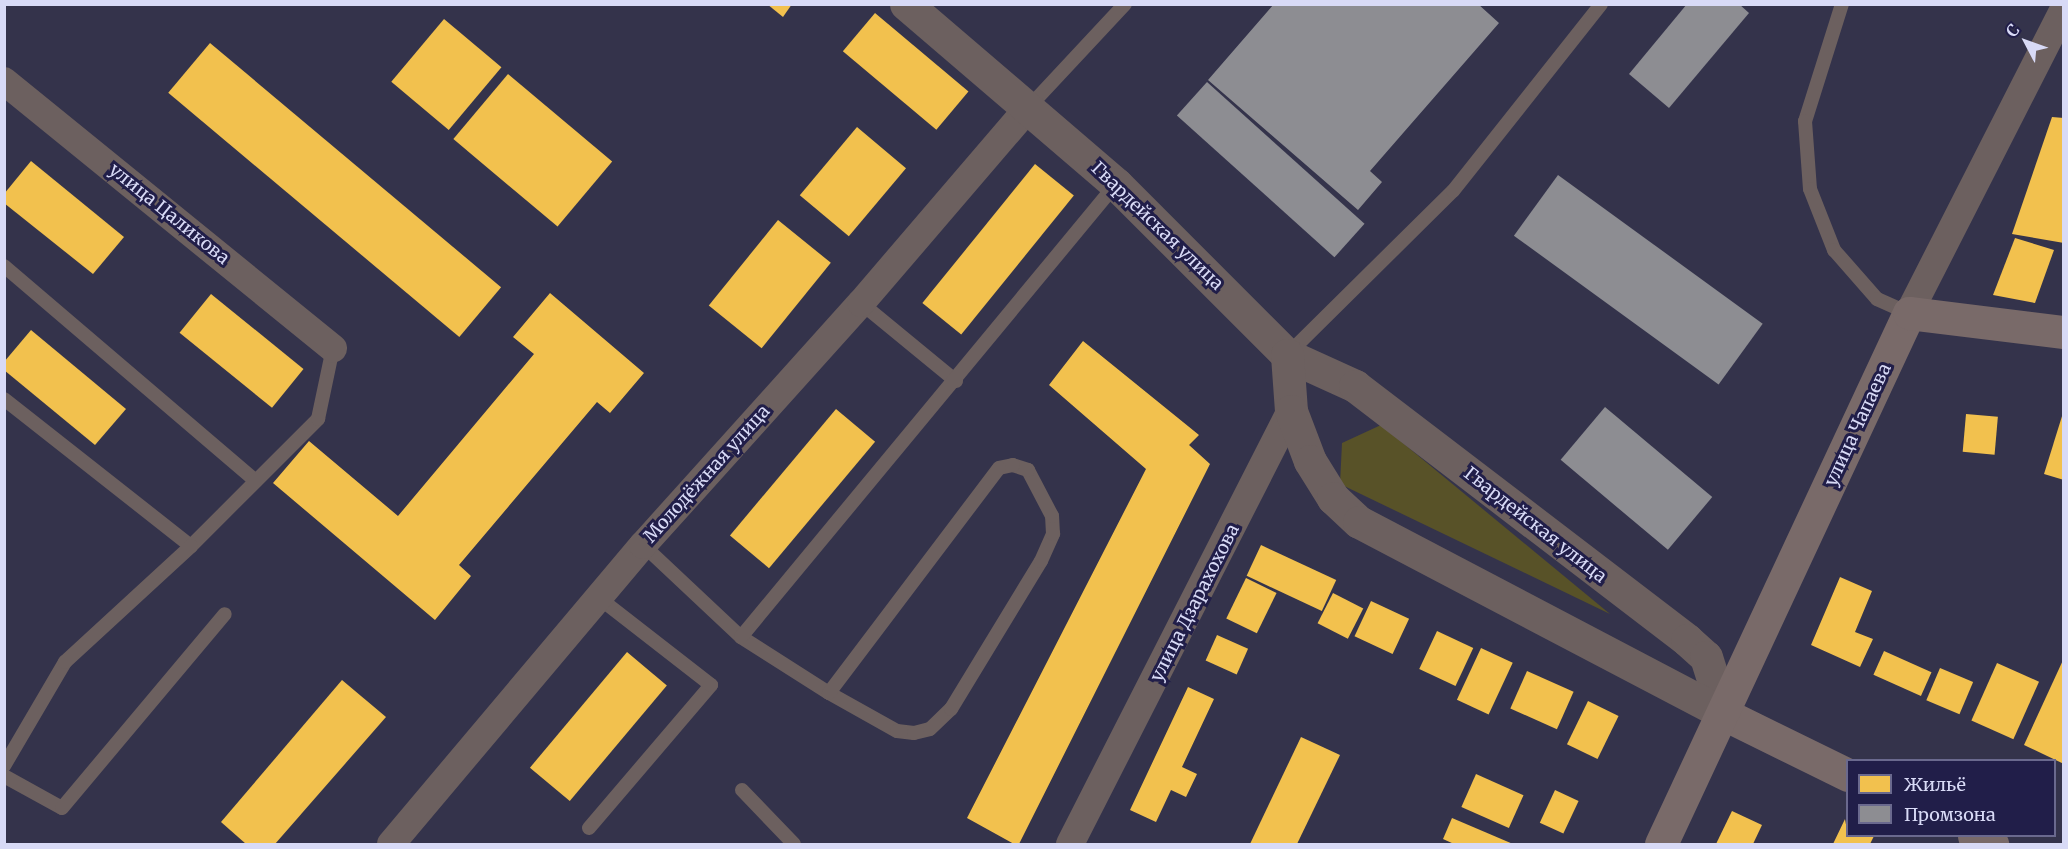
<!DOCTYPE html>
<meta charset="utf-8">
<style>
body{margin:0}
#map{position:relative;width:2068px;height:849px;overflow:hidden;background:#34334b;font-family:Merriweather,serif}
div>[style]{position:absolute}
.forest>*{inset:0;background:#585228}
.homes>*{inset:0;background:#f2c14e;transform-origin:0 0}
.industry>*{inset:0;background:#8d8d92;transform-origin:0 0}
.service>*{height:14px;margin:-7px;padding:0 7px;transform-origin:7px;border-radius:7px;background:#6c605f}
.minor>*{height:28px;margin:-14px;padding:0 14px;transform-origin:14px;border-radius:14px;background:#6c605f}
.tertiary>*{height:33px;margin:-16.5px;padding:0 16.5px;transform-origin:16.5px;border-radius:16.5px;background:#6c605f}
.secondary>*{height:33px;margin:-16.5px;padding:0 16.5px;transform-origin:16.5px;border-radius:16.5px;background:#796a69}
span{translate:-50% -50%;white-space:nowrap;text-align:center;line-height:1.15;-webkit-text-stroke:6px #211e49;paint-order:stroke}
.street-label{font-size:18px;color:#d8daf6}
.frame{position:absolute;inset:0;border:6px solid #d8daf6;pointer-events:none}
.legend{position:absolute;left:1846px;top:759px;width:210px;height:78px;box-sizing:border-box;background:#211e49;border:2px solid #6a698e;margin:0;padding:8px 10px;list-style:none;font-size:18px;color:#d8daf6}
.legend li{display:flex;align-items:center;gap:12px;height:30px}
.legend b{width:30px;border:2px solid #6a698e}
.north{position:absolute;left:1996px;top:12px;width:60px;height:60px;-webkit-text-stroke:4px #211e49;paint-order:stroke;rotate:311deg;font-size:16px;font-weight:700;line-height:24px;text-align:center;color:#d8daf6}
.north::after{content:'';display:block;margin:auto;width:21px;height:27px;background:#d8daf6;clip-path:polygon(50% 0,100% 100%,50% 72%,0 100%)}
</style>
<div id="map">
<div class="forest">
<div style="clip-path:polygon(1381px 425px,1610px 614px,1340px 484px,1342px 443px)"></div>
</div>
<div class="homes">
<div style="clip-path:polygon(767px 4px,792px 4px,783px 17px)"></div>
<div style="left:875px;top:13px;width:122px;height:50px;rotate:40deg"></div>
<div style="left:444px;top:19px;width:75px;height:82px;rotate:40deg"></div>
<div style="left:210px;top:43px;width:380px;height:65px;rotate:40deg"></div>
<div style="left:508px;top:74px;width:136px;height:85px;rotate:40deg"></div>
<div style="clip-path:polygon(2052px 117px,2064px 118px,2064px 243px,2012px 234px)"></div>
<div style="left:857px;top:127px;width:64px;height:89px;rotate:40deg"></div>
<div style="clip-path:polygon(31px 161px,124px 237px,93px 274px,4px 203px,4px 194px)"></div>
<div style="left:1035px;top:164px;width:50px;height:179px;rotate:39deg"></div>
<div style="left:778px;top:220px;width:68px;height:110px;rotate:39deg"></div>
<div style="clip-path:polygon(2015px 238px,2054px 250px,2035px 303px,1993px 295px)"></div>
<div style="clip-path:polygon(550px 293px,644px 373px,610px 413px,597px 402px,459px 565px,471px 576px,435px 620px,273px 483px,309px 441px,398px 516px,534px 354px,513px 337px)"></div>
<div style="left:211px;top:294px;width:119px;height:50px;rotate:39deg"></div>
<div style="clip-path:polygon(31px 330px,126px 409px,95px 445px,4px 370px,4px 362px)"></div>
<div style="clip-path:polygon(1083px 341px,1199px 435px,1189px 445px,1210px 464px,1019px 844px,1014px 844px,967px 818px,1146px 469px,1049px 385px)"></div>
<div style="left:836px;top:409px;width:51px;height:165px;rotate:40deg"></div>
<div style="clip-path:polygon(2063px 413px,2064px 413px,2064px 480px,2044px 474px)"></div>
<div style="left:1966px;top:414px;width:32px;height:38px;rotate:5deg"></div>
<div style="left:1261px;top:545px;width:83px;height:34px;rotate:25deg"></div>
<div style="clip-path:polygon(1840px 577px,1872px 591px,1855px 632px,1873px 639px,1860px 667px,1811px 645px)"></div>
<div style="left:1246px;top:578px;width:34px;height:45px;rotate:26deg"></div>
<div style="left:1333px;top:593px;width:34px;height:34px;rotate:27deg"></div>
<div style="left:1371px;top:601px;width:42px;height:39px;rotate:25deg"></div>
<div style="left:1437px;top:631px;width:40px;height:42px;rotate:25deg"></div>
<div style="left:1217px;top:635px;width:34px;height:28px;rotate:24deg"></div>
<div style="left:1481px;top:648px;width:35px;height:57px;rotate:25deg"></div>
<div style="left:1884px;top:651px;width:52px;height:26px;rotate:24deg"></div>
<div style="left:627px;top:652px;width:52px;height:151px;rotate:40deg"></div>
<div style="clip-path:polygon(2064px 658px,2064px 764px,2024px 745px)"></div>
<div style="left:1997px;top:663px;width:46px;height:63px;rotate:24deg"></div>
<div style="left:1940px;top:668px;width:36px;height:35px;rotate:23deg"></div>
<div style="left:1527px;top:671px;width:51px;height:41px;rotate:24deg"></div>
<div style="clip-path:polygon(342px 680px,386px 717px,275px 844px,246px 844px,221px 822px)"></div>
<div style="clip-path:polygon(1188px 687px,1214px 699px,1182px 767px,1197px 774px,1186px 797px,1171px 790px,1156px 822px,1130px 810px)"></div>
<div style="left:1588px;top:701px;width:34px;height:48px;rotate:26deg"></div>
<div style="clip-path:polygon(1301px 737px,1340px 755px,1297px 844px,1250px 844px)"></div>
<div style="left:1476px;top:774px;width:52px;height:36px;rotate:24deg"></div>
<div style="left:1555px;top:790px;width:26px;height:36px;rotate:25deg"></div>
<div style="clip-path:polygon(1732px 811px,1762px 825px,1753px 844px,1716px 844px)"></div>
<div style="clip-path:polygon(1452px 818px,1513px 844px,1454px 844px,1443px 839px)"></div>
<div style="clip-path:polygon(1845px 819px,1848px 836px,1874px 836px,1870px 844px,1833px 844px)"></div>
</div>
<div class="industry">
<div style="clip-path:polygon(1274px 4px,1478px 4px,1499px 23px,1370px 171px,1382px 182px,1358px 210px,1208px 80px)"></div>
<div style="clip-path:polygon(1687px 4px,1739px 4px,1749px 13px,1669px 108px,1629px 74px)"></div>
<div style="left:1207px;top:82px;width:212px;height:45px;rotate:42deg"></div>
<div style="left:1558px;top:175px;width:253px;height:75px;rotate:36deg"></div>
<div style="left:1605px;top:407px;width:140px;height:69px;rotate:40deg"></div>
</div>
<div class="service">
<div style="left:1842px;top:4px;width:123px;rotate:107.5deg"></div>
<div style="left:1805px;top:121px;width:68px;rotate:85.8deg"></div>
<div style="left:1810px;top:189px;width:66px;rotate:68.5deg"></div>
<div style="left:1834px;top:250px;width:65px;rotate:48.7deg"></div>
<div style="left:1877px;top:299px;width:35px;rotate:24deg"></div>
<div style="left:1028px;top:108px;width:142px;rotate:-47deg"></div>
<div style="left:4px;top:266px;width:331px;rotate:40.5deg"></div>
<div style="left:861px;top:303px;width:123px;rotate:39.4deg"></div>
<div style="left:1287px;top:355px;width:233px;rotate:-44.7deg"></div>
<div style="left:1453px;top:191px;width:238px;rotate:-51.6deg"></div>
<div style="left:4px;top:399px;width:238px;rotate:38.2deg"></div>
<div style="left:191px;top:546px;width:180px;rotate:-45deg"></div>
<div style="left:318px;top:419px;width:73px;rotate:-78.1deg"></div>
<div style="left:643px;top:545px;width:134px;rotate:43.2deg"></div>
<div style="left:741px;top:637px;width:104px;rotate:32.5deg"></div>
<div style="left:829px;top:693px;width:78px;rotate:29.2deg"></div>
<div style="left:897px;top:731px;width:17px;rotate:7deg"></div>
<div style="left:914px;top:733px;width:16px;rotate:-14deg"></div>
<div style="left:930px;top:729px;width:29px;rotate:-44deg"></div>
<div style="left:951px;top:709px;width:173px;rotate:-58.7deg"></div>
<div style="left:1041px;top:561px;width:30px;rotate:-66deg"></div>
<div style="left:1053px;top:534px;width:18px;rotate:-93deg"></div>
<div style="left:1052px;top:516px;width:52px;rotate:-117.6deg"></div>
<div style="left:1028px;top:470px;width:16px;rotate:-162deg"></div>
<div style="left:1013px;top:465px;width:14px;rotate:168deg"></div>
<div style="left:999px;top:468px;width:282px;rotate:127.1deg"></div>
<div style="left:741px;top:637px;width:588px;rotate:-50.38deg"></div>
<div style="left:4px;top:766px;width:121px;rotate:-59.6deg"></div>
<div style="left:65px;top:662px;width:171px;rotate:-42.6deg"></div>
<div style="left:4px;top:776px;width:66px;rotate:28.9deg"></div>
<div style="left:62px;top:808px;width:253px;rotate:-50deg"></div>
<div style="left:742px;top:790px;width:75px;rotate:46.1deg"></div>
<div style="left:589px;top:828px;width:188px;rotate:-49.5deg"></div>
<div style="left:711px;top:685px;width:143px;rotate:-142.1deg"></div>
</div>
<div class="minor">
<div style="left:4px;top:81px;width:424px;rotate:39.1deg"></div>
<div style="left:1909px;top:313px;width:341px;rotate:-63deg"></div>
<div style="left:391px;top:844px;width:391px;rotate:-49.9deg"></div>
<div style="left:643px;top:545px;width:326px;rotate:-48deg"></div>
<div style="left:861px;top:303px;width:257px;rotate:-49.4deg"></div>
<div style="left:1070px;top:844px;width:486px;rotate:-63deg"></div>
</div>
<div class="tertiary">
<div style="left:906px;top:4px;width:277px;rotate:40.6deg"></div>
<div style="left:1116px;top:184px;width:242px;rotate:45deg"></div>
<div style="left:1287px;top:355px;width:75px;rotate:24.5deg"></div>
<div style="left:1355px;top:386px;width:418px;rotate:37.4deg"></div>
<div style="left:1687px;top:640px;width:25px;rotate:42deg"></div>
<div style="left:1706px;top:657px;width:60px;rotate:72.5deg"></div>
<div style="left:1287px;top:355px;width:56px;rotate:85.9deg"></div>
<div style="left:1291px;top:411px;width:53px;rotate:69.2deg"></div>
<div style="left:1310px;top:461px;width:44px;rotate:58.1deg"></div>
<div style="left:1333px;top:498px;width:35px;rotate:43deg"></div>
<div style="left:1359px;top:522px;width:412px;rotate:27.7deg"></div>
</div>
<div class="secondary">
<div style="left:1724px;top:714px;width:138px;rotate:26.2deg"></div>
<div style="left:1974px;top:836px;width:20px;rotate:24deg"></div>
<div style="left:1661px;top:844px;width:586px;rotate:-64.97deg"></div>
<div style="left:1909px;top:313px;width:156px;rotate:7deg"></div>
</div>
<div class="street-label">
<span style="left:169px;top:214px;rotate:39deg">улица Цаликова</span>
<span style="left:1157px;top:226px;rotate:44deg">Гвардейская улица</span>
<span style="left:1858px;top:425px;rotate:-65deg">улица Чапаева</span>
<span style="left:707px;top:474px;rotate:-48deg">Молодёжная улица</span>
<span style="left:1535px;top:525px;rotate:38deg">Гвардейская улица</span>
<span style="left:1195px;top:603px;rotate:-63deg">улица Дзарахохова</span>
</div>
<div class="frame"></div>
<ul class="legend">
<li><b style="height:16px;background:#f2c14e"></b>Жильё</li>
<li><b style="height:16px;background:#8d8d92"></b>Промзона</li>
</ul>
<div class="north">С</div>
</div>
